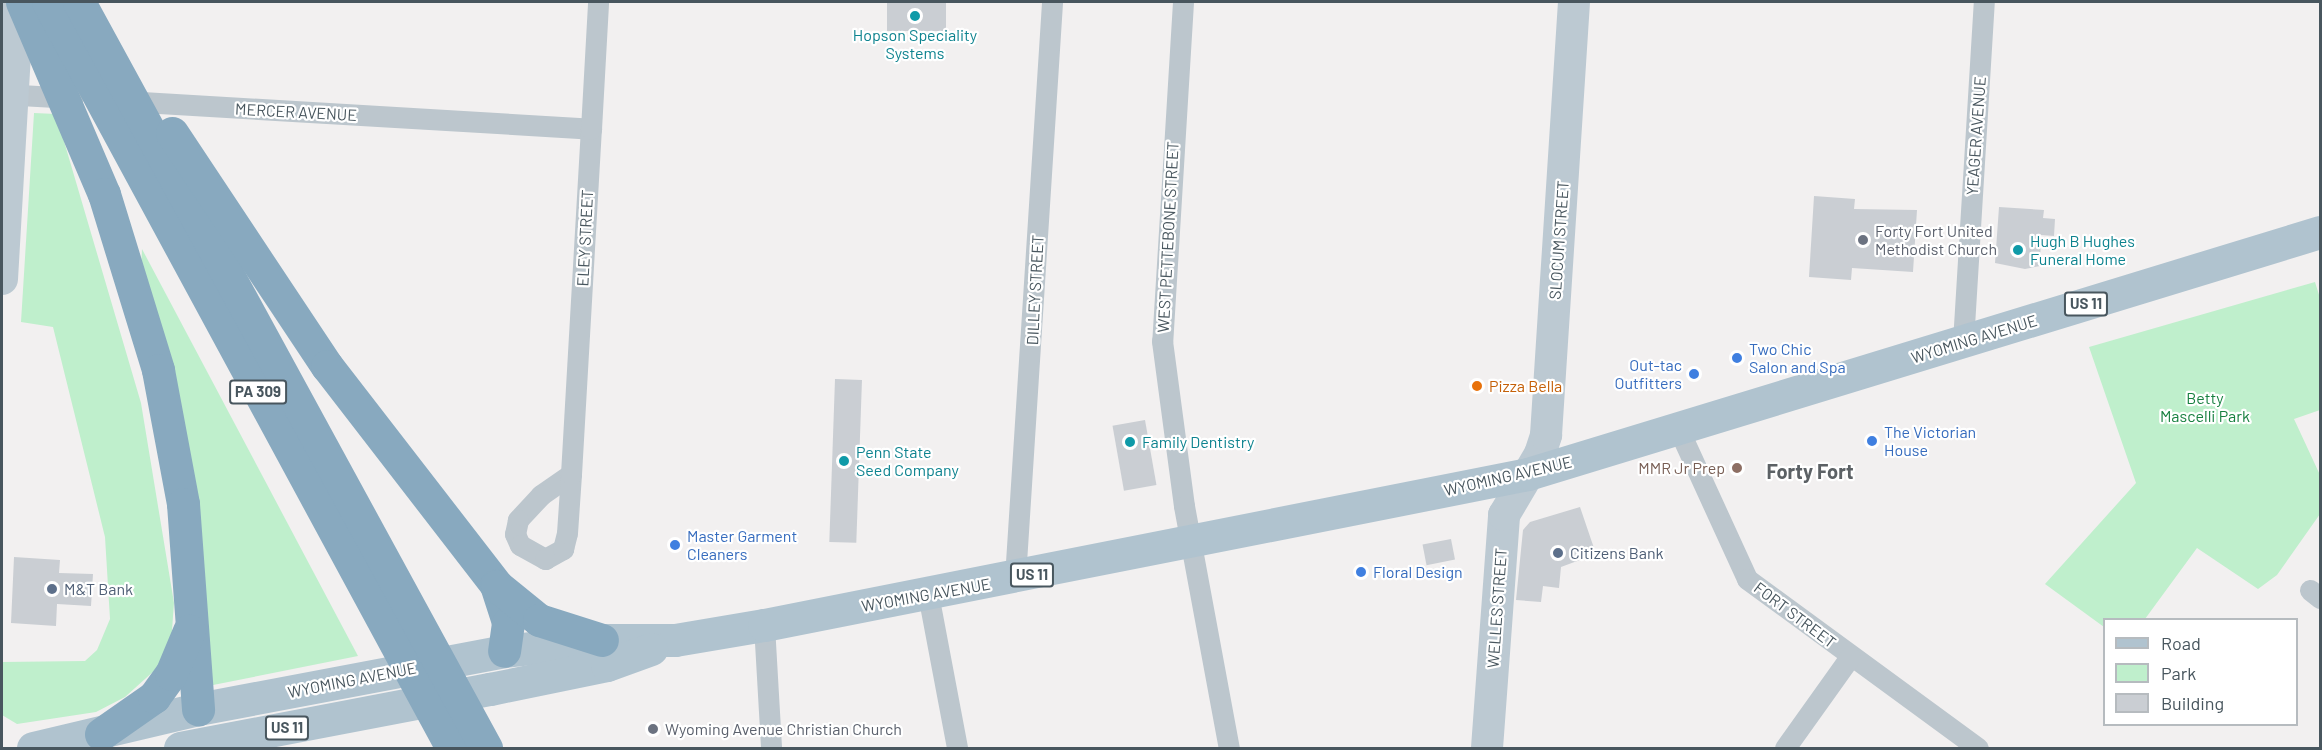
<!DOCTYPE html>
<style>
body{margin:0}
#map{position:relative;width:2322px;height:750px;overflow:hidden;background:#f2f0f0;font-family:Barlow,sans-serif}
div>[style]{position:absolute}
.green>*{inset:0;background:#bfefcc}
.building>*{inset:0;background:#caced3;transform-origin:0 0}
.street>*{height:21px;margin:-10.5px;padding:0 10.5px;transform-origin:10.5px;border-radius:10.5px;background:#bcc6cd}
.secondary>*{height:32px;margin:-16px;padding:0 16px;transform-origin:16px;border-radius:16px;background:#bcc9d2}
.primary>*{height:33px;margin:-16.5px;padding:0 16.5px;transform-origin:16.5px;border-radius:16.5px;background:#b0c3cf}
.highway>*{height:33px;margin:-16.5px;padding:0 16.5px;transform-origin:16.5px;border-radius:16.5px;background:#88a9bf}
.dots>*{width:16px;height:16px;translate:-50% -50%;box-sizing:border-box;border:3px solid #fff;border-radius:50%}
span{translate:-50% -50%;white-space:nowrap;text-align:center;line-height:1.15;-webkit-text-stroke:4.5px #fff;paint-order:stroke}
.shield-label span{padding:2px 4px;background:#fff;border:2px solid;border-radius:4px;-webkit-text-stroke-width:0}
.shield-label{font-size:15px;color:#48565e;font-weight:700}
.culture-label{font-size:16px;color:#0d838f}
.left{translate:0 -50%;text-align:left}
.street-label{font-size:16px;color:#48565e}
.worship-label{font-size:16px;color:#5b616d}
.shop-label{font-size:16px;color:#366cbe}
.right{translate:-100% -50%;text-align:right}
.food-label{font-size:16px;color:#c56008}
.park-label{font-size:16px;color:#178040}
.education-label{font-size:16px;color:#785e54}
.service-label{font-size:16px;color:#4e5e75}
.quarter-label{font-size:20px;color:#5c6165;font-weight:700}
.frame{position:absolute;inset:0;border:3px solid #48565e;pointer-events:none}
.legend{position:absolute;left:2103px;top:618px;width:195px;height:108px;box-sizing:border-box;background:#fff;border:2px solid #b6bbbf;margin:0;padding:8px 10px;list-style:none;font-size:18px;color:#48565e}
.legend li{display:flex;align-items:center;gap:12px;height:30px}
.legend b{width:30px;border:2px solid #b6bbbf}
</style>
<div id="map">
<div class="green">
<div style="clip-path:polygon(34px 113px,56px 114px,141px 403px,174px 603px,171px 644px,155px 670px,125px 697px,96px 712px,17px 724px,2px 715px,2px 662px,85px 661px,97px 650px,110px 619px,105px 537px,53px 327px,21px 322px)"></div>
<div style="clip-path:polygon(142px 249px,358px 656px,208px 686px,141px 270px)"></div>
<div style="clip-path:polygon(2315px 282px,2320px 298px,2320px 410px,2294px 419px,2320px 475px,2320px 514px,2277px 575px,2258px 589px,2197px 548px,2145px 619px,2104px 620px,2104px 627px,2045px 584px,2136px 483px,2089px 347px)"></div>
</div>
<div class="building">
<div style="left:887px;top:2px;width:59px;height:29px"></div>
<div style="clip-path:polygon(1814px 196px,1855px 199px,1854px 209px,1917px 210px,1913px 272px,1852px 268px,1851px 280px,1809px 277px)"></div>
<div style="clip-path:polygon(1999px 207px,2044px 210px,2043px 218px,2055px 219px,2054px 236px,2041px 235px,2040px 266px,2025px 269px,1995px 263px)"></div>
<div style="left:835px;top:379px;width:27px;height:163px;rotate:2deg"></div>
<div style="left:1145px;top:420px;width:66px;height:33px;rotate:80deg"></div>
<div style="clip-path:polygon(1580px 507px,1596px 554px,1561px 567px,1559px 588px,1543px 586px,1541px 602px,1516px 600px,1523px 530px,1530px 522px)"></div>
<div style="left:1451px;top:539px;width:21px;height:29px;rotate:79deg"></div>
<div style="clip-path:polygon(14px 557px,60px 560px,59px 573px,93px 574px,91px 606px,57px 604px,56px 626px,11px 623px)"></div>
</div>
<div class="street">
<div style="left:1183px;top:2px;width:340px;rotate:93.5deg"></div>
<div style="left:1162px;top:341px;width:166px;rotate:82.4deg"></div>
<div style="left:1184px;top:506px;width:246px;rotate:79.5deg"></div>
<div style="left:2px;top:94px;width:71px;rotate:3.2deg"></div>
<div style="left:125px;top:101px;width:467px;rotate:3.4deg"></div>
<div style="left:1963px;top:342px;width:341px;rotate:-86.5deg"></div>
<div style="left:1678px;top:428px;width:166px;rotate:65.4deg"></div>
<div style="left:1747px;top:579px;width:286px;rotate:36.2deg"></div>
<div style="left:571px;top:474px;width:37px;rotate:145deg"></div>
<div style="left:541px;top:495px;width:34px;rotate:133deg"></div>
<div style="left:518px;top:520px;width:14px;rotate:102deg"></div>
<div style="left:515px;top:534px;width:12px;rotate:66deg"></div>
<div style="left:520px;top:545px;width:29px;rotate:29deg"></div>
<div style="left:545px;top:559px;width:21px;rotate:-29deg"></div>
<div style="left:563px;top:549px;width:16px;rotate:-76deg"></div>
<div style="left:567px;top:533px;width:59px;rotate:-86.1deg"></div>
<div style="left:571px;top:474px;width:346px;rotate:-86.7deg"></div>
<div style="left:591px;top:129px;width:127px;rotate:-86.8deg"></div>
<div style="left:1015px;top:578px;width:577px;rotate:-86.32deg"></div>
<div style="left:2310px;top:590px;width:13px;rotate:39deg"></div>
<div style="left:928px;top:594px;width:157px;rotate:79.3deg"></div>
<div style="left:764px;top:625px;width:123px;rotate:86.7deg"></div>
<div style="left:1785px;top:748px;width:112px;rotate:-54.5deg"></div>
</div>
<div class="secondary">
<div style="left:2px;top:279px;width:277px;rotate:-86.7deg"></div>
<div style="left:1487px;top:748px;width:234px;rotate:-85.8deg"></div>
<div style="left:1504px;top:515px;width:71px;rotate:-59.5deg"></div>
<div style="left:1540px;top:454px;width:20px;rotate:-72deg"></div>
<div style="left:1546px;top:435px;width:434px;rotate:-86.3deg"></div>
</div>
<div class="primary">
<div style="left:33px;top:748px;width:170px;rotate:-13.3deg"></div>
<div style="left:198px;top:709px;width:311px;rotate:-10.7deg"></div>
<div style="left:504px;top:651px;width:99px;rotate:-6.4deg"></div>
<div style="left:602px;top:640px;width:73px"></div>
<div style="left:675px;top:640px;width:90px;rotate:-9.6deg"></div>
<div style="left:764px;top:625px;width:779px;rotate:-11.18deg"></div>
<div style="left:1528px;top:474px;width:828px;rotate:-16.99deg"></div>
<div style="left:180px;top:748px;width:316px;rotate:-10.8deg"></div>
<div style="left:490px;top:689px;width:119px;rotate:-11.6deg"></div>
<div style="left:607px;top:665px;width:47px;rotate:-20deg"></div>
</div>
<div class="highway">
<div style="left:22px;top:2px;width:209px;rotate:66.9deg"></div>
<div style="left:104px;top:194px;width:184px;rotate:72.9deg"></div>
<div style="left:158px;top:370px;width:136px;rotate:79.4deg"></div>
<div style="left:183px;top:504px;width:206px;rotate:85.8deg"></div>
<div style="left:48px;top:2px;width:848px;rotate:61.56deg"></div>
<div style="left:79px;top:2px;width:850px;rotate:61.38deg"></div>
<div style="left:172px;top:133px;width:280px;rotate:56.4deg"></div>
<div style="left:327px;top:366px;width:277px;rotate:52.3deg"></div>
<div style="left:496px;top:585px;width:40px;rotate:72deg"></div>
<div style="left:508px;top:623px;width:28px;rotate:98deg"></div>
<div style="left:497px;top:586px;width:54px;rotate:39deg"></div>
<div style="left:539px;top:620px;width:66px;rotate:17.6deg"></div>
<div style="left:101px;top:734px;width:65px;rotate:-34.9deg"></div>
<div style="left:154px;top:697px;width:29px;rotate:-54deg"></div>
<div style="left:171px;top:674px;width:47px;rotate:-67.3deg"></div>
</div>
<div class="dots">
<div style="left:915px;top:16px;background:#0f9aa8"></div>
<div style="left:1863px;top:240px;background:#6b7280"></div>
<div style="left:2018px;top:250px;background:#0f9aa8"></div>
<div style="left:1737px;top:358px;background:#3f7fe0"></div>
<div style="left:1694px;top:374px;background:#3f7fe0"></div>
<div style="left:1477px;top:386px;background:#e8710a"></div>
<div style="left:1872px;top:441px;background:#3f7fe0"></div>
<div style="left:1130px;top:442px;background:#0f9aa8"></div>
<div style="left:844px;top:461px;background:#0f9aa8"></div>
<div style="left:1737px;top:468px;background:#8d6e63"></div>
<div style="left:675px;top:545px;background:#3f7fe0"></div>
<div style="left:1558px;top:553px;background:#5c6f8a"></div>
<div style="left:1361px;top:572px;background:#3f7fe0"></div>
<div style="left:52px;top:589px;background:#5c6f8a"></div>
<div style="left:653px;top:729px;background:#6b7280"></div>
</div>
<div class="shield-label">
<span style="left:2086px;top:304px">US 11</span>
<span style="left:258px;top:392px">PA 309</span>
<span style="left:1032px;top:575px">US 11</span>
<span style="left:287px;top:728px">US 11</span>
</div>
<div class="culture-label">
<span style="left:915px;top:44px">Hopson Speciality<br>Systems</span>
<span class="left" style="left:2030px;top:250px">Hugh B Hughes<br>Funeral Home</span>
<span class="left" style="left:1142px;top:442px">Family Dentistry</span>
<span class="left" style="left:856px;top:461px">Penn State<br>Seed Company</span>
</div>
<div class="street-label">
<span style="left:296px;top:112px;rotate:3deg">MERCER AVENUE</span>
<span style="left:1976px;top:136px;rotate:-86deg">YEAGER AVENUE</span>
<span style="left:1168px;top:237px;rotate:-87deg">WEST PETTEBONE STREET</span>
<span style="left:585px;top:238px;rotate:-87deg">ELEY STREET</span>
<span style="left:1559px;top:240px;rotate:-86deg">SLOCUM STREET</span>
<span style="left:1035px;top:290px;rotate:-87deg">DILLEY STREET</span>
<span style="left:1974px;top:339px;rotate:-17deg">WYOMING AVENUE</span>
<span style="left:1508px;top:476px;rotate:-13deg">WYOMING AVENUE</span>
<span style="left:926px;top:595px;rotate:-10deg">WYOMING AVENUE</span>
<span style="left:1497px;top:608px;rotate:-86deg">WELLES STREET</span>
<span style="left:1795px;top:615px;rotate:37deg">FORT STREET</span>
<span style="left:352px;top:680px;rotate:-11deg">WYOMING AVENUE</span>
</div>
<div class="worship-label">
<span class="left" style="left:1875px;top:240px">Forty Fort United<br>Methodist Church</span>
<span class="left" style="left:665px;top:729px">Wyoming Avenue Christian Church</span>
</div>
<div class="shop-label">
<span class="left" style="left:1749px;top:358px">Two Chic<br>Salon and Spa</span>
<span class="right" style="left:1682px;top:374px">Out-tac<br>Outfitters</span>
<span class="left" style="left:1884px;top:441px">The Victorian<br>House</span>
<span class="left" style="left:687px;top:545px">Master Garment<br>Cleaners</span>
<span class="left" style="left:1373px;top:572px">Floral Design</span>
</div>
<div class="food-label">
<span class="left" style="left:1489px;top:386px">Pizza Bella</span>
</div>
<div class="park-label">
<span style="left:2205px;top:407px">Betty<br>Mascelli Park</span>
</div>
<div class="education-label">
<span class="right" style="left:1725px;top:468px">MMR Jr Prep</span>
</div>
<div class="service-label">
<span class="left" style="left:1570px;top:553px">Citizens Bank</span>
<span class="left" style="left:64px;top:589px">M&amp;T Bank</span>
</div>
<div class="quarter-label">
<span style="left:1810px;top:471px">Forty Fort</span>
</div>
<div class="frame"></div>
<ul class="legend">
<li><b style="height:8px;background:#b0c3cf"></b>Road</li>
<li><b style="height:16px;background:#bfefcc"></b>Park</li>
<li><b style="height:16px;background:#caced3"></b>Building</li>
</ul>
</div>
